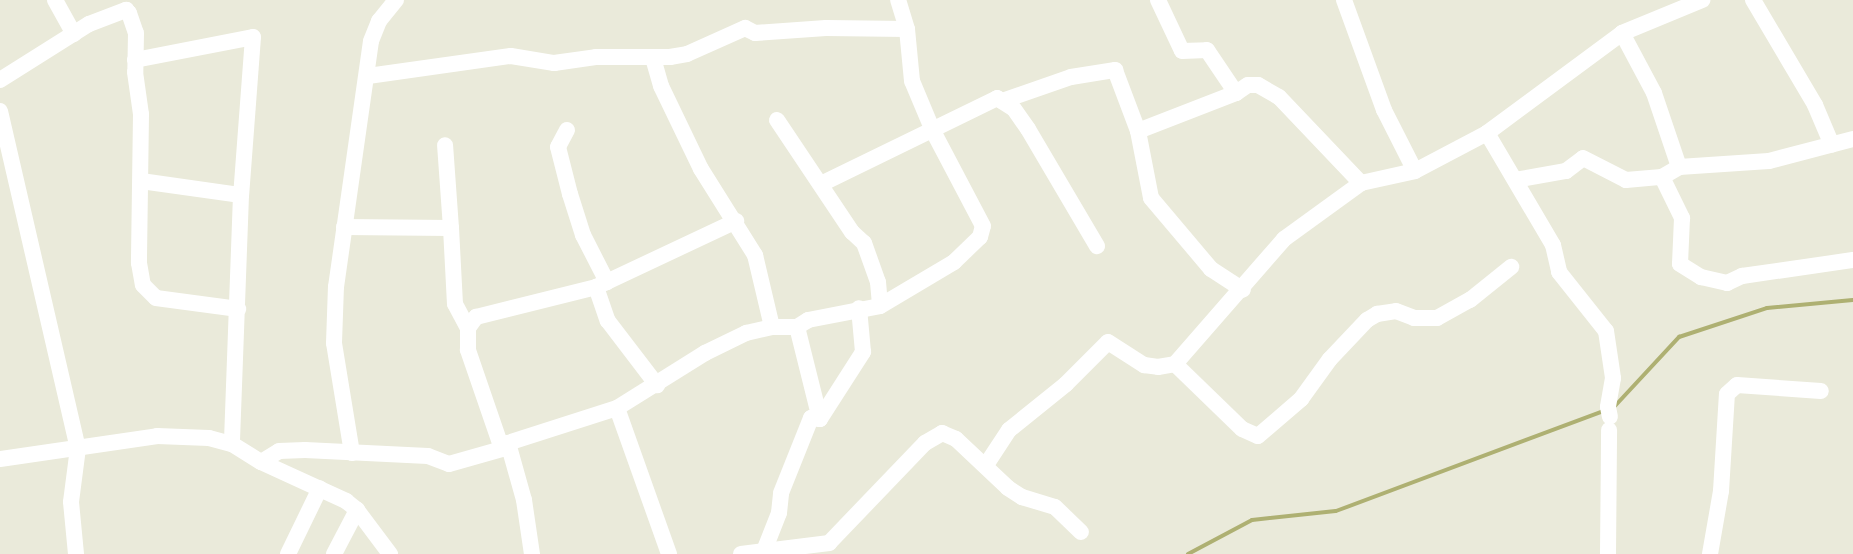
<!DOCTYPE html>
<style>
body{margin:0}
#map{position:relative;width:1853px;height:554px;overflow:hidden;background:#eaeada;font-family:Raleway,sans-serif}
div>[style]{position:absolute}
.stream>*{height:4px;margin:-2px;padding:0 2px;transform-origin:2px;border-radius:2px;background:#aeb072}
.minor>*{height:16px;margin:-8px;padding:0 8px;transform-origin:8px;border-radius:8px;background:#fff}
span{translate:-50% -50%;white-space:nowrap;text-align:center;line-height:1.15;-webkit-text-stroke:6px #fff;paint-order:stroke}
</style>
<div id="map">
<div class="stream">
<div style="left:1614px;top:407px;width:96px;rotate:-47.1deg"></div>
<div style="left:1679px;top:337px;width:93px;rotate:-18.2deg"></div>
<div style="left:1767px;top:308px;width:86px;rotate:-5.3deg"></div>
<div style="left:1188px;top:554px;width:72px;rotate:-28deg"></div>
<div style="left:1252px;top:520px;width:84px;rotate:-6.1deg"></div>
<div style="left:1336px;top:511px;width:286px;rotate:-20.5deg"></div>
</div>
<div class="minor">
<div style="left:55px;top:0;width:39px;rotate:61deg"></div>
<div style="left:1158px;top:0;width:56px;rotate:64.8deg"></div>
<div style="left:1182px;top:51px;width:25px;rotate:-2deg"></div>
<div style="left:1207px;top:50px;width:52px;rotate:56deg"></div>
<div style="left:1344px;top:0;width:117px;rotate:70deg"></div>
<div style="left:1384px;top:110px;width:68px;rotate:63.1deg"></div>
<div style="left:1753px;top:0;width:122px;rotate:59.4deg"></div>
<div style="left:1815px;top:105px;width:43px;rotate:67deg"></div>
<div style="left:1622px;top:33px;width:68px;rotate:61.9deg"></div>
<div style="left:1654px;top:93px;width:78px;rotate:71.3deg"></div>
<div style="left:653px;top:58px;width:29px;rotate:74deg"></div>
<div style="left:661px;top:86px;width:92px;rotate:64.3deg"></div>
<div style="left:701px;top:169px;width:102px;rotate:57.9deg"></div>
<div style="left:755px;top:255px;width:74px;rotate:76.7deg"></div>
<div style="left:135px;top:60px;width:120px;rotate:-11deg"></div>
<div style="left:253px;top:37px;width:158px;rotate:94.3deg"></div>
<div style="left:241px;top:195px;width:249px;rotate:92.1deg"></div>
<div style="left:368px;top:76px;width:144px;rotate:-8deg"></div>
<div style="left:511px;top:56px;width:44px;rotate:9.2deg"></div>
<div style="left:554px;top:63px;width:42px;rotate:-8.1deg"></div>
<div style="left:596px;top:57px;width:74px"></div>
<div style="left:670px;top:57px;width:17px;rotate:-10deg"></div>
<div style="left:687px;top:54px;width:64px;rotate:-24.1deg"></div>
<div style="left:745px;top:28px;width:11px;rotate:27deg"></div>
<div style="left:755px;top:33px;width:71px;rotate:-4deg"></div>
<div style="left:826px;top:28px;width:81px;rotate:0.7deg"></div>
<div style="left:0;top:80px;width:105px;rotate:-32.2deg"></div>
<div style="left:89px;top:24px;width:40px;rotate:-21deg"></div>
<div style="left:126px;top:10px;width:4px;rotate:45deg"></div>
<div style="left:129px;top:13px;width:21px;rotate:71deg"></div>
<div style="left:136px;top:33px;width:39px;rotate:91deg"></div>
<div style="left:135px;top:72px;width:42px;rotate:81.9deg"></div>
<div style="left:141px;top:114px;width:149px;rotate:90.8deg"></div>
<div style="left:139px;top:263px;width:22px;rotate:80deg"></div>
<div style="left:143px;top:285px;width:18px;rotate:45deg"></div>
<div style="left:156px;top:298px;width:83px;rotate:7.6deg"></div>
<div style="left:1002px;top:101px;width:73px;rotate:-19.2deg"></div>
<div style="left:1071px;top:77px;width:45px;rotate:-9deg"></div>
<div style="left:1115px;top:70px;width:65px;rotate:69.3deg"></div>
<div style="left:1138px;top:131px;width:68px;rotate:79deg"></div>
<div style="left:1151px;top:198px;width:93px;rotate:49.8deg"></div>
<div style="left:1211px;top:269px;width:38px;rotate:33deg"></div>
<div style="left:0;top:111px;width:346px;rotate:77deg"></div>
<div style="left:78px;top:448px;width:54px;rotate:97.4deg"></div>
<div style="left:71px;top:502px;width:52px;rotate:84.5deg"></div>
<div style="left:777px;top:120px;width:135px;rotate:56.2deg"></div>
<div style="left:852px;top:232px;width:16px;rotate:43deg"></div>
<div style="left:864px;top:243px;width:41px;rotate:70.3deg"></div>
<div style="left:878px;top:282px;width:24px;rotate:85deg"></div>
<div style="left:567px;top:130px;width:19px;rotate:118deg"></div>
<div style="left:558px;top:147px;width:49px;rotate:75.7deg"></div>
<div style="left:570px;top:194px;width:43px;rotate:72.4deg"></div>
<div style="left:583px;top:235px;width:53px;rotate:62.9deg"></div>
<div style="left:1138px;top:131px;width:105px;rotate:-21.2deg"></div>
<div style="left:1236px;top:93px;width:14px;rotate:-34deg"></div>
<div style="left:1248px;top:85px;width:10px"></div>
<div style="left:1258px;top:85px;width:24px;rotate:30deg"></div>
<div style="left:1279px;top:97px;width:119px;rotate:46.4deg"></div>
<div style="left:1487px;top:133px;width:130px;rotate:59.5deg"></div>
<div style="left:1553px;top:245px;width:28px;rotate:77deg"></div>
<div style="left:1559px;top:272px;width:75px;rotate:51.5deg"></div>
<div style="left:1606px;top:331px;width:48px;rotate:81.5deg"></div>
<div style="left:1613px;top:378px;width:29px;rotate:100deg"></div>
<div style="left:1608px;top:407px;width:10px;rotate:79deg"></div>
<div style="left:1662px;top:177px;width:46px;rotate:64deg"></div>
<div style="left:1682px;top:218px;width:46px;rotate:92.5deg"></div>
<div style="left:1680px;top:264px;width:25px;rotate:32deg"></div>
<div style="left:1701px;top:277px;width:27px;rotate:13deg"></div>
<div style="left:1727px;top:283px;width:17px;rotate:-25deg"></div>
<div style="left:1742px;top:276px;width:112px;rotate:-8.2deg"></div>
<div style="left:1515px;top:180px;width:52px;rotate:-10deg"></div>
<div style="left:1566px;top:171px;width:21px;rotate:-37deg"></div>
<div style="left:1583px;top:158px;width:48px;rotate:27.1deg"></div>
<div style="left:1626px;top:180px;width:36px;rotate:-5deg"></div>
<div style="left:1662px;top:177px;width:20px;rotate:-30deg"></div>
<div style="left:1679px;top:167px;width:90px;rotate:-3.8deg"></div>
<div style="left:1769px;top:161px;width:87px;rotate:-14.7deg"></div>
<div style="left:141px;top:181px;width:101px;rotate:8deg"></div>
<div style="left:821px;top:184px;width:196px;rotate:-26deg"></div>
<div style="left:997px;top:98px;width:20px;rotate:33deg"></div>
<div style="left:1014px;top:109px;width:24px;rotate:55deg"></div>
<div style="left:1028px;top:129px;width:136px;rotate:59.5deg"></div>
<div style="left:344px;top:227px;width:107px;rotate:0.5deg"></div>
<div style="left:451px;top:228px;width:83px;rotate:-94.1deg"></div>
<div style="left:451px;top:228px;width:76px;rotate:87deg"></div>
<div style="left:455px;top:304px;width:27px;rotate:62deg"></div>
<div style="left:596px;top:287px;width:36px;rotate:71deg"></div>
<div style="left:608px;top:321px;width:81px;rotate:52.6deg"></div>
<div style="left:1175px;top:364px;width:93px;rotate:44.1deg"></div>
<div style="left:1242px;top:429px;width:17px;rotate:24deg"></div>
<div style="left:1258px;top:436px;width:57px;rotate:-40.7deg"></div>
<div style="left:1301px;top:399px;width:49px;rotate:-54.1deg"></div>
<div style="left:1330px;top:359px;width:54px;rotate:-46.5deg"></div>
<div style="left:1367px;top:320px;width:12px;rotate:-31deg"></div>
<div style="left:1377px;top:314px;width:19px;rotate:-9deg"></div>
<div style="left:1396px;top:311px;width:19px;rotate:21deg"></div>
<div style="left:1414px;top:318px;width:23px"></div>
<div style="left:1437px;top:318px;width:38px;rotate:-29deg"></div>
<div style="left:1470px;top:300px;width:53px;rotate:-38.8deg"></div>
<div style="left:617px;top:408px;width:155px;rotate:70.4deg"></div>
<div style="left:820px;top:419px;width:80px;rotate:-57.3deg"></div>
<div style="left:863px;top:352px;width:44px;rotate:-95.2deg"></div>
<div style="left:508px;top:443px;width:59px;rotate:74.3deg"></div>
<div style="left:524px;top:500px;width:55px;rotate:81.6deg"></div>
<div style="left:502px;top:449px;width:105px;rotate:-109deg"></div>
<div style="left:468px;top:350px;width:22px;rotate:-90deg"></div>
<div style="left:468px;top:328px;width:14px;rotate:-54deg"></div>
<div style="left:476px;top:317px;width:124px;rotate:-14deg"></div>
<div style="left:596px;top:287px;width:155px;rotate:-25.2deg"></div>
<div style="left:352px;top:453px;width:111px;rotate:-99.3deg"></div>
<div style="left:334px;top:343px;width:56px;rotate:-88deg"></div>
<div style="left:336px;top:287px;width:248px;rotate:-81.9deg"></div>
<div style="left:371px;top:41px;width:22px;rotate:-68deg"></div>
<div style="left:379px;top:21px;width:27px;rotate:-51deg"></div>
<div style="left:0;top:459px;width:159px;rotate:-8.3deg"></div>
<div style="left:157px;top:436px;width:52px;rotate:2.2deg"></div>
<div style="left:209px;top:438px;width:24px;rotate:15deg"></div>
<div style="left:232px;top:444px;width:34px;rotate:32deg"></div>
<div style="left:261px;top:462px;width:94px;rotate:24.6deg"></div>
<div style="left:346px;top:501px;width:14px;rotate:39deg"></div>
<div style="left:357px;top:510px;width:55px;rotate:53.1deg"></div>
<div style="left:261px;top:462px;width:21px;rotate:-31deg"></div>
<div style="left:279px;top:451px;width:26px;rotate:-2deg"></div>
<div style="left:305px;top:450px;width:123px;rotate:2.8deg"></div>
<div style="left:428px;top:456px;width:22px;rotate:21deg"></div>
<div style="left:449px;top:464px;width:55px;rotate:-15.8deg"></div>
<div style="left:502px;top:449px;width:8px;rotate:-45deg"></div>
<div style="left:508px;top:443px;width:114px;rotate:-17.8deg"></div>
<div style="left:617px;top:408px;width:104px;rotate:-32deg"></div>
<div style="left:705px;top:353px;width:46px;rotate:-26deg"></div>
<div style="left:746px;top:333px;width:27px;rotate:-13deg"></div>
<div style="left:772px;top:327px;width:25px"></div>
<div style="left:797px;top:327px;width:13px;rotate:-32deg"></div>
<div style="left:808px;top:320px;width:73px;rotate:-11deg"></div>
<div style="left:880px;top:306px;width:86px;rotate:-30.7deg"></div>
<div style="left:954px;top:262px;width:36px;rotate:-44deg"></div>
<div style="left:980px;top:237px;width:11px;rotate:-75deg"></div>
<div style="left:983px;top:226px;width:107px;rotate:-117.8deg"></div>
<div style="left:933px;top:131px;width:54px;rotate:-112.8deg"></div>
<div style="left:912px;top:81px;width:52px;rotate:-95.5deg"></div>
<div style="left:907px;top:29px;width:30px;rotate:-107deg"></div>
<div style="left:986px;top:465px;width:42px;rotate:-56.7deg"></div>
<div style="left:1009px;top:430px;width:73px;rotate:-38.9deg"></div>
<div style="left:1066px;top:384px;width:59px;rotate:-45deg"></div>
<div style="left:1108px;top:342px;width:43px;rotate:32.6deg"></div>
<div style="left:1144px;top:365px;width:14px;rotate:8deg"></div>
<div style="left:1158px;top:367px;width:17px;rotate:-10deg"></div>
<div style="left:1175px;top:364px;width:166px;rotate:-48.9deg"></div>
<div style="left:1284px;top:239px;width:95px;rotate:-36deg"></div>
<div style="left:1361px;top:183px;width:55px;rotate:-12.5deg"></div>
<div style="left:1415px;top:171px;width:81px;rotate:-27.8deg"></div>
<div style="left:1487px;top:133px;width:168px;rotate:-36.5deg"></div>
<div style="left:1622px;top:33px;width:87px;rotate:-22.4deg"></div>
<div style="left:764px;top:551px;width:41px;rotate:-68.5deg"></div>
<div style="left:779px;top:513px;width:20px;rotate:-84deg"></div>
<div style="left:781px;top:493px;width:81px;rotate:-68.2deg"></div>
<div style="left:811px;top:418px;width:9px;rotate:6deg"></div>
<div style="left:820px;top:419px;width:95px;rotate:-104deg"></div>
<div style="left:288px;top:554px;width:73px;rotate:-64.1deg"></div>
<div style="left:334px;top:554px;width:50px;rotate:-62.4deg"></div>
<div style="left:741px;top:554px;width:89px;rotate:-7.1deg"></div>
<div style="left:829px;top:543px;width:139px;rotate:-46.2deg"></div>
<div style="left:925px;top:443px;width:20px;rotate:-30deg"></div>
<div style="left:942px;top:433px;width:15px;rotate:23deg"></div>
<div style="left:956px;top:439px;width:71px;rotate:43.3deg"></div>
<div style="left:1008px;top:488px;width:17px;rotate:33deg"></div>
<div style="left:1022px;top:497px;width:34px;rotate:17deg"></div>
<div style="left:1055px;top:507px;width:36px;rotate:44deg"></div>
<div style="left:1608px;top:554px;width:124px;rotate:-89.5deg"></div>
<div style="left:1710px;top:554px;width:64px;rotate:-80.1deg"></div>
<div style="left:1721px;top:491px;width:97px;rotate:-86.5deg"></div>
<div style="left:1727px;top:394px;width:13px;rotate:-42deg"></div>
<div style="left:1737px;top:385px;width:84px;rotate:4.1deg"></div>
</div>
</div>
